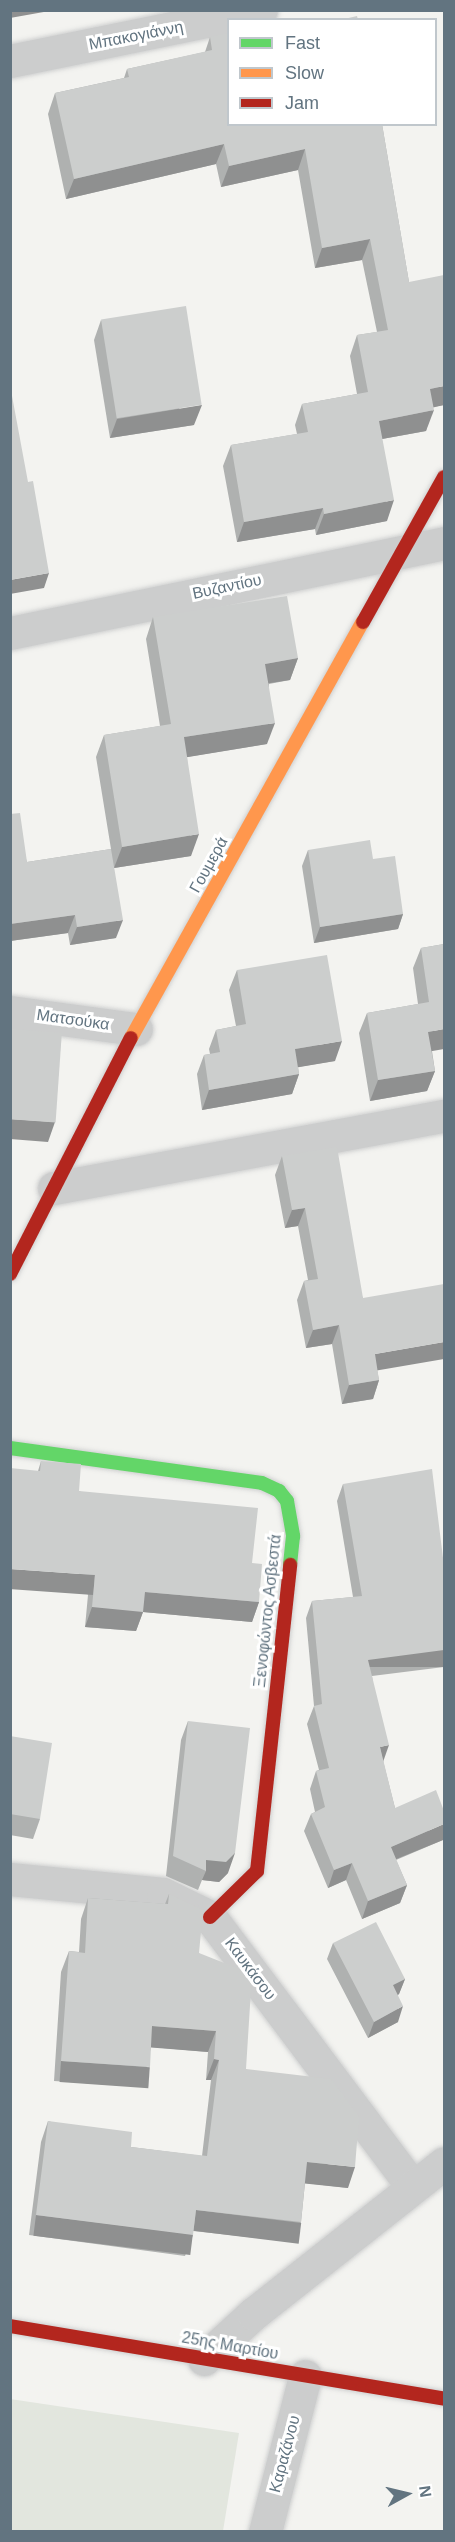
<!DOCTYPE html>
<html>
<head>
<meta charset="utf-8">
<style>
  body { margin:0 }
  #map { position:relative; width:455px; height:2542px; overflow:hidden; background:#f3f3f0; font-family:Arial,sans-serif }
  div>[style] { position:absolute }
  .green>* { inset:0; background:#e2e6de }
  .roads { filter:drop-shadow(0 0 2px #cfd0d0) drop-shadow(0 0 2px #cfd0d0) }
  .street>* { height:33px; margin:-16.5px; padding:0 16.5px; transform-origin:16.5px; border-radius:16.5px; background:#cccdcd }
  .fast>* { height:14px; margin:-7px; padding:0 7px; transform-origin:7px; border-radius:7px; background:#63d668 }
  .slow>* { height:14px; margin:-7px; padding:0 7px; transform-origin:7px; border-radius:7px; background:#ff974d }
  .jam>* { height:14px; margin:-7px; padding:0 7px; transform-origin:7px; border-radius:7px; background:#b3261e }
  .wall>* { inset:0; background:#afb1b0 }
  .shaded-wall>* { inset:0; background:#8f9090; transform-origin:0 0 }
  .building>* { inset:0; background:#cccecd; transform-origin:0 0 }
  span { translate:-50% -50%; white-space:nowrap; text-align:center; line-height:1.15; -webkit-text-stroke:6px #fff; paint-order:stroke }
  .street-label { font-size:16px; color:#627480 }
  .frame { position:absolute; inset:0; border:12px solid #627480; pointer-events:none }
  .legend { position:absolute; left:227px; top:18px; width:210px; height:108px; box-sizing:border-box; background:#fff; border:2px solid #c0c7cc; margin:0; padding:8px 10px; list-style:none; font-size:18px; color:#627480 }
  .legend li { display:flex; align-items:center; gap:12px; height:30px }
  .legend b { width:30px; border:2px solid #c0c7cc }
  .north { position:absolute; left:377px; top:2464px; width:60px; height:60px; -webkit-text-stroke:4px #fff; paint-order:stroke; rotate:82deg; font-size:16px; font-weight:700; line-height:24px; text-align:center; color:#627480 }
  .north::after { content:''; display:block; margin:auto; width:21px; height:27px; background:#627480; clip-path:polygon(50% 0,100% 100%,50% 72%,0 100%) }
</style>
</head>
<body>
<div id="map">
  <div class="green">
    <i style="clip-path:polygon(10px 2399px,239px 2433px,223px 2531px,11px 2531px)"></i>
  </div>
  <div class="roads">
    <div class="street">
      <i style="left:10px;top:61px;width:256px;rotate:-11.5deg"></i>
      <i style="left:10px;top:633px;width:443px;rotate:-11.7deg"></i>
      <i style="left:10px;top:1012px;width:127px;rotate:7.7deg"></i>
      <i style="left:54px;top:1188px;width:397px;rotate:-10.5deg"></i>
      <i style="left:10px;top:1879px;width:154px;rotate:5.6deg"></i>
      <i style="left:163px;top:1894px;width:52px;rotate:26.1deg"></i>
      <i style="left:210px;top:1917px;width:336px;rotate:53.1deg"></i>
      <i style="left:204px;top:2359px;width:67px;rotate:-42.6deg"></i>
      <i style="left:253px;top:2314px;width:243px;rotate:-38.3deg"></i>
      <i style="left:265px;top:2532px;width:161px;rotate:-75.6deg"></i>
    </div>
    <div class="fast">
      <i style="left:10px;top:1448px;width:254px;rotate:7.9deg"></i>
      <i style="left:262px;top:1483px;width:19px;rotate:25deg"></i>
      <i style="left:279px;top:1491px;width:13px;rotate:51deg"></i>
      <i style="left:287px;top:1501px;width:36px;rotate:80deg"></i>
      <i style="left:293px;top:1536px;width:29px;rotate:96deg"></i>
    </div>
    <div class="slow">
      <i style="left:131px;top:1038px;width:476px;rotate:-60.9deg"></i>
    </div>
    <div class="jam">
      <i style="left:363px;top:622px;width:166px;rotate:-60.8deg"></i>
      <i style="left:10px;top:1274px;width:265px;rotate:-62.9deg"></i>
      <i style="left:210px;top:1917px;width:66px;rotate:-44.4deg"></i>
      <i style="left:257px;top:1871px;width:308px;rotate:-83.8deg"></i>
      <i style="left:10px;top:2326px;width:440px;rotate:9.5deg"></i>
    </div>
  </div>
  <div class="wall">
    <i style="clip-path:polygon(210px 37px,382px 124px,409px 282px,444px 405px,433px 407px,426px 431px,382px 439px,387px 521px,316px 535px,315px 529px,237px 542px,223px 466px,231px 445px,297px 434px,295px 425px,302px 404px,357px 394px,350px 356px,357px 335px,377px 332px,362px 260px,315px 268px,298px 170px,221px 187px,216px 164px,66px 199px,48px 114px,55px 93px,124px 78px,127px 69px,205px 52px)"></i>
    <i style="clip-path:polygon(101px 320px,194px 425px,110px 438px,94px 340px)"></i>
    <i style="clip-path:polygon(153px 617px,298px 658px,290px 680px,269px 684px,267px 744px,187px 757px,191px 856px,114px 868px,116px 938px,70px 945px,68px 933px,10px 941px,10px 814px,27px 862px,111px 849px,96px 757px,104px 735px,160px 726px,146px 639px)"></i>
    <i style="clip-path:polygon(308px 850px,373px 859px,403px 914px,398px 929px,314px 943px,302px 866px)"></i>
    <i style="clip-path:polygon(444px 944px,432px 1051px,435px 1071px,427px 1091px,370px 1101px,359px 1033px,367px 1013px,418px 1004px,413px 968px,421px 948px)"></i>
    <i style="clip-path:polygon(237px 970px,335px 1061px,298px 1067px,299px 1074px,292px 1094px,202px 1110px,197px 1074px,204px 1055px,210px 1054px,209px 1049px,216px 1030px,236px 1026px,229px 990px)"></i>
    <i style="clip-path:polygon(282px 1156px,363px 1298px,379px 1380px,373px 1399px,342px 1404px,332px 1344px,306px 1348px,297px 1300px,304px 1281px,308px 1280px,298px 1226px,285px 1228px,275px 1175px)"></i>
    <i style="clip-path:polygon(41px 1461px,79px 1491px,252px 1563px,259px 1602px,252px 1622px,143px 1612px,136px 1631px,85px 1627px,88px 1595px,38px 1471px)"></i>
    <i style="clip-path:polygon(343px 1484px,444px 1566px,444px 1667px,372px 1676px,383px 1761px,395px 1808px,443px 1840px,396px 1860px,407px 1885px,400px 1903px,362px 1919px,346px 1880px,328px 1888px,304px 1831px,311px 1814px,315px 1812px,310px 1789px,316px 1771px,319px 1770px,307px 1724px,314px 1706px,306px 1618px,312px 1601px,353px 1597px,337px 1501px)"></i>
    <i style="clip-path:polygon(188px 1721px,228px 1873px,219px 1882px,202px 1880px,198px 1890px,166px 1876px,181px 1740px)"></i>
    <i style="clip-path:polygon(10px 1736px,40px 1819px,33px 1839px,10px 1835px)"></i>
    <i style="clip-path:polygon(169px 1894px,199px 1953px,246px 2069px,348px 2188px,305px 2183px,301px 2222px,293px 2242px,193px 2231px,193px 2235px,185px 2256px,29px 2235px,41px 2142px,48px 2121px,131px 2147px,202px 2156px,211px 2080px,206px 2080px,208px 2052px,151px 2047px,142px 2087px,54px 2081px,61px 1972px,69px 1951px,79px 1952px,81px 1919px,88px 1898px,165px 1904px)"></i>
    <i style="clip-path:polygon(333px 1943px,405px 1979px,399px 1994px,398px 1995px,398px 2022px,368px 2038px,327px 1959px)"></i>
  </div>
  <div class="shaded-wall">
    <i style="clip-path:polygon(10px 10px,55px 10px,10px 18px)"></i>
    <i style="clip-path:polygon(224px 144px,216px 164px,66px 199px,74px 179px)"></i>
    <i style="clip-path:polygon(305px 149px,298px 170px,221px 187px,229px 166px)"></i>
    <i style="clip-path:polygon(370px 239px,362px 260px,315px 268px,322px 248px)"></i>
    <i style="clip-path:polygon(444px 386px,444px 405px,422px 410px,430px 389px)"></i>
    <i style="clip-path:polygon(202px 405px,194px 425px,110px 438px,117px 419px)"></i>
    <i style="clip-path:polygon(434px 410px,426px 431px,371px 441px,379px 421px)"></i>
    <i style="clip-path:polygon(394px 500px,387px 521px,316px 535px,324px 514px)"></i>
    <i style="clip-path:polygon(323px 508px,315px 529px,237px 542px,244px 522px)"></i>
    <i style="clip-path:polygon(49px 573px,44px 588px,10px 594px,10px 580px)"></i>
    <i style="clip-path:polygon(298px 658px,290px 680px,257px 685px,265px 664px)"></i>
    <i style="clip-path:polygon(275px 723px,267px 744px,176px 759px,184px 737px)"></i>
    <i style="clip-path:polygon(199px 834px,191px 856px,114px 868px,122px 847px)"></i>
    <i style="clip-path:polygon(403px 914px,398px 929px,314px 943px,320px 927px)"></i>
    <i style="clip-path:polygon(75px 915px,68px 933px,10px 941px,10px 924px)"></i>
    <i style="clip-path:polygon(123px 920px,116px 938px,70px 945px,77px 927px)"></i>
    <i style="clip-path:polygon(444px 1029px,444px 1049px,421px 1053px,428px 1032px)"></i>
    <i style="clip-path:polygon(342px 1041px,335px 1061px,288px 1069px,295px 1049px)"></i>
    <i style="clip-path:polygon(435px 1071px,427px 1091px,370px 1101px,378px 1080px)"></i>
    <i style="clip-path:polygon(299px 1074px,292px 1094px,202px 1110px,209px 1090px)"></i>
    <i style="clip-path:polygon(10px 1119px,55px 1122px,48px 1142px,10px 1139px)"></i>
    <i style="clip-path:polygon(305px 1208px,298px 1226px,285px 1228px,292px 1210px)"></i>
    <i style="clip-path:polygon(339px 1325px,332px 1344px,306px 1348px,313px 1330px)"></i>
    <i style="clip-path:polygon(444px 1342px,444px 1359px,368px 1372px,375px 1354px)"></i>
    <i style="clip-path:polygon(379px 1380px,373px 1399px,342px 1404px,349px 1385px)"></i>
    <i style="left:10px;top:1569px;width:85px;height:20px;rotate:4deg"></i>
    <i style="clip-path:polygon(145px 1592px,259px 1602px,252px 1622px,143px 1612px,136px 1631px,85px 1627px,92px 1607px)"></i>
    <i style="left:444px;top:1650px;width:17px;height:77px;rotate:90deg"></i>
    <i style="clip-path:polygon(389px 1745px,383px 1762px,380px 1747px)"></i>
    <i style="clip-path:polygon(444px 1824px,444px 1835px,443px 1840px,384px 1864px,391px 1847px)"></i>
    <i style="clip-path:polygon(235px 1853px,228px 1873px,219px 1882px,202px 1880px,206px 1871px,206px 1860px)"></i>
    <i style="clip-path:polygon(352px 1863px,346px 1880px,328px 1888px,334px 1870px)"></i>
    <i style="clip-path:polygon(407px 1885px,400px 1903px,362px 1919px,368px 1901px)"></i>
    <i style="clip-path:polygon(405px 1979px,399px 1994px,387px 2001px,393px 1985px)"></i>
    <i style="clip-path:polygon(403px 2006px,398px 2022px,368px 2038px,374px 2022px)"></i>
    <i style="clip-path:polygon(152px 2026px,216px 2031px,208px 2052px,145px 2047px)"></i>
    <i style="clip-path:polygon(214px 2059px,219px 2060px,211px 2080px,206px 2080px)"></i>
    <i style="left:61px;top:2061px;width:89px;height:21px;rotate:4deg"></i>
    <i style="clip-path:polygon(307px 2162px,355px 2167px,348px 2188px,300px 2183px)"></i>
    <i style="left:196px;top:2210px;width:106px;height:21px;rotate:7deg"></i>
    <i style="left:36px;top:2215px;width:158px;height:21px;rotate:7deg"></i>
  </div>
  <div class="building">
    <i style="clip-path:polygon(357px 16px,358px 20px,340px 20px)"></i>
    <i style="clip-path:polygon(228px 33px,228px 124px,382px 124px,409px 282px,444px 275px,444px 333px,443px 333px,444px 338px,444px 386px,430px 389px,434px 410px,379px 421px,394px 500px,324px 514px,323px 508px,244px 522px,231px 445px,308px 432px,302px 404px,368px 392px,357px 335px,388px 330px,370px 239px,322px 248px,305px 149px,229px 166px,224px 144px,74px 179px,55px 93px,129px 77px,127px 69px,212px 50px,210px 37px)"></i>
    <i style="left:186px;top:306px;width:100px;height:86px;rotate:81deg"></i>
    <i style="clip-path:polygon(10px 385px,28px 482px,33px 481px,49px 573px,10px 580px)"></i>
    <i style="clip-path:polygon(287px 596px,298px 658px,265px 664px,275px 723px,184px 737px,199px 834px,122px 847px,104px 735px,171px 724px,153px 617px)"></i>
    <i style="clip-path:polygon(20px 813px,27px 862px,111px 849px,123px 920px,77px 927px,75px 915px,10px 924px,10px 814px)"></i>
    <i style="clip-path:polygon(370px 840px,373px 859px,395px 856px,403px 914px,320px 927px,308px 850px)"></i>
    <i style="clip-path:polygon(444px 944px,444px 1029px,428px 1032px,435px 1071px,378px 1080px,367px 1013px,429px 1002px,421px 948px)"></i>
    <i style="clip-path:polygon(327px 955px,342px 1041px,295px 1049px,299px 1074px,209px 1090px,204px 1055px,220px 1052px,216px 1030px,246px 1024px,237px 970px)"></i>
    <i style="left:10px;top:1029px;width:52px;height:90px;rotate:4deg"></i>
    <i style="clip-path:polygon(337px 1147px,363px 1298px,444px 1284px,444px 1342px,375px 1354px,379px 1380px,349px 1385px,339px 1325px,313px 1330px,304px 1281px,318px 1279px,305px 1208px,292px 1210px,282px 1156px)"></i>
    <i style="clip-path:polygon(41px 1461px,81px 1464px,79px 1491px,258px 1508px,252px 1563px,262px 1564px,259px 1602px,145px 1592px,143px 1612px,92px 1607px,95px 1575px,10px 1569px,10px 1468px,40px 1471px)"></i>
    <i style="clip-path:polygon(432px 1469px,444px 1566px,444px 1650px,368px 1660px,389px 1745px,380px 1747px,395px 1808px,436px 1790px,444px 1811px,444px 1824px,391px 1847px,407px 1885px,368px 1901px,352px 1863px,334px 1870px,311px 1814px,325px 1807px,316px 1771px,329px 1768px,314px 1706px,322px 1704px,312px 1601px,362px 1596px,343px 1484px)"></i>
    <i style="clip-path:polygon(188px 1721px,250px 1728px,235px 1853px,226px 1862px,206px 1860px,206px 1871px,173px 1856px)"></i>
    <i style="clip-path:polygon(10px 1736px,52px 1743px,40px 1819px,10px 1814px)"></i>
    <i style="clip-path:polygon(169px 1894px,203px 1910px,199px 1953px,252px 1974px,246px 2069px,331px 2079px,359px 2117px,355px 2167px,307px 2162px,301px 2222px,196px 2210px,193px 2235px,36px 2215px,48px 2121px,132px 2132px,131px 2147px,207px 2156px,219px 2060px,214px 2059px,216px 2031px,152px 2026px,150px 2067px,61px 2061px,69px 1951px,85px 1953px,88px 1898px,168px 1904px)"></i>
    <i style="clip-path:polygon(376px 1922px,405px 1979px,393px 1985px,403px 2006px,374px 2022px,333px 1943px)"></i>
  </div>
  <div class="street-label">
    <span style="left:136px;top:36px;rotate:-11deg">Μπακογιάννη</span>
    <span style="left:227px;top:587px;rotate:-12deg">Βυζαντίου</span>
    <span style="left:209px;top:865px;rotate:-61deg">Γουμερά</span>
    <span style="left:73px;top:1020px;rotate:8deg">Ματσούκα</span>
    <span style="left:268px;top:1611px;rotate:-84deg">Ξενοφώντος Ασβεστά</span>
    <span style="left:250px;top:1969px;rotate:53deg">Καυκάσου</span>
    <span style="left:230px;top:2346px;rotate:10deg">25ης Μαρτίου</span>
    <span style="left:285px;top:2454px;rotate:-75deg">Καραζάνου</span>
  </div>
  <div class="frame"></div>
  <ul class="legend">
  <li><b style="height:8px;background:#63d668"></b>Fast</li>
  <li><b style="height:8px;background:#ff974d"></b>Slow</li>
  <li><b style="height:8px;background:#b3261e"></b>Jam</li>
  </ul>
  <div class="north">N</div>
</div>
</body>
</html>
